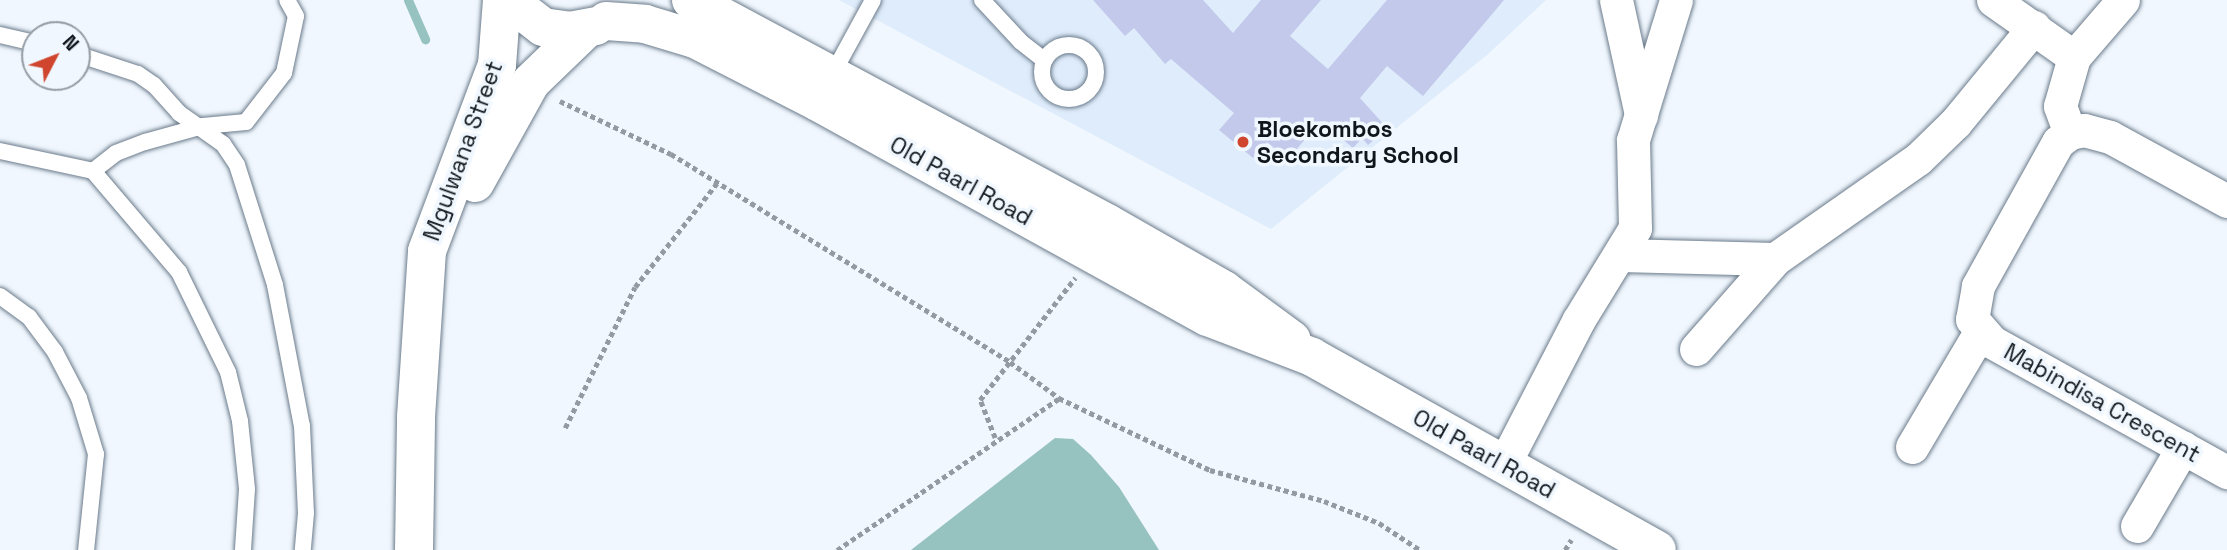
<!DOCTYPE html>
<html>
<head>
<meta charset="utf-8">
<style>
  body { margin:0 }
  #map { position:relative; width:2227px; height:550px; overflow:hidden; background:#f0f7fe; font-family:"Space Grotesk",sans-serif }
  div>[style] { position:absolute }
  .built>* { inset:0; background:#deecfb }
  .water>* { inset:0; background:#96c2bf }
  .stream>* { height:9px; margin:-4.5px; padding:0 4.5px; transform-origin:4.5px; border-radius:4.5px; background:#96c2bf }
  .building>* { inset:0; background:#c2c9ea }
  .path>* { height:4.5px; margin-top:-2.25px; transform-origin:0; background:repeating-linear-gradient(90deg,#939aa1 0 5px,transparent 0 8.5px) }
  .roads { filter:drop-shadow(0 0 2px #6b7b8b) drop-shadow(0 0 2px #6b7b8b) }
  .lane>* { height:16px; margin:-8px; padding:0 8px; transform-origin:8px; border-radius:8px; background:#fff }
  .lane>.ring { margin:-8px; padding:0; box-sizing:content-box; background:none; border:16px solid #fff; border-radius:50% }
  .street>* { height:33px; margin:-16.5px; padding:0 16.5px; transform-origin:16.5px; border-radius:16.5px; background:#fff }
  .secondary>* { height:38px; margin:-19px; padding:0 19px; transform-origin:19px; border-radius:19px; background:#fff }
  .dots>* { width:19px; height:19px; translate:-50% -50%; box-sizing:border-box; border:4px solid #f0f7fe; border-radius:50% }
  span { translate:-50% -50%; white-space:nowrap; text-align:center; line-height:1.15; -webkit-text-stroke:7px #f0f7fe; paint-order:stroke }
  .poi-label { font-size:23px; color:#10161c; font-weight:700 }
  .left { translate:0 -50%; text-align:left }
  .street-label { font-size:23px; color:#10161c }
  .north { position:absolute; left:21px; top:21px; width:70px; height:70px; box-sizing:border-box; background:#f0f7fe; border:2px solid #969da4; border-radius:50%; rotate:48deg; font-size:19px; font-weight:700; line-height:28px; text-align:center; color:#10161c }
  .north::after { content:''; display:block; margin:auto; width:24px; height:32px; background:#d0452e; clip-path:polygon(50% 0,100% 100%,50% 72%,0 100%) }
</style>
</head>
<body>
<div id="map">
  <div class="built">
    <i style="clip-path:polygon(839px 0,1546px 0,1487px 55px,1271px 229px)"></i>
  </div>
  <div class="water">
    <i style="clip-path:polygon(1055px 438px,1073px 439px,1091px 455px,1119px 487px,1159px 550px,911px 550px)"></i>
  </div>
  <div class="stream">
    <i style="left:408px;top:0;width:43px;rotate:66.4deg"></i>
  </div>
  <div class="building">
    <i style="clip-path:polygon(1093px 0,1203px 0,1233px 33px,1261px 0,1321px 0,1290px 36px,1328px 69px,1387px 0,1504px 0,1423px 96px,1387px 66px,1360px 98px,1387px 128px,1368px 145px,1362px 138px,1353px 148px,1321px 121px,1288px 159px,1267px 142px,1253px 158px,1219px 130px,1234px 113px,1171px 59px,1165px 64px,1134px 28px,1125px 36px)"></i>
  </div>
  <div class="path">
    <i style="left:560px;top:101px;width:123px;rotate:25.5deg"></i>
    <i style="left:671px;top:154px;width:398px;rotate:31.5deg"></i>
    <i style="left:1010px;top:362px;width:61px;rotate:36.3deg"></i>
    <i style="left:1059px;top:398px;width:167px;rotate:25.5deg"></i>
    <i style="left:1210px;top:470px;width:118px;rotate:15.2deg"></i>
    <i style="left:1324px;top:501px;width:59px;rotate:21.8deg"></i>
    <i style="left:1379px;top:523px;width:49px;rotate:33.4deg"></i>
    <i style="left:565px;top:428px;width:157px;rotate:-63.6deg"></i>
    <i style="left:635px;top:287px;width:132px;rotate:-51.7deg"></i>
    <i style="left:995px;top:438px;width:41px;rotate:-111.5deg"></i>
    <i style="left:980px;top:400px;width:155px;rotate:-52.1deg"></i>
    <i style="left:837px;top:550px;width:268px;rotate:-34.3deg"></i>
    <i style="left:1565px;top:550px;width:12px;rotate:-59deg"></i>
  </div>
  <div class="roads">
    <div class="lane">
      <i style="left:982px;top:0;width:57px;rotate:47.1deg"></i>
      <i style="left:1021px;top:42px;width:29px;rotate:38deg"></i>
      <i style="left:0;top:35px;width:36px;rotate:13deg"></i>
      <i class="ring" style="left:1042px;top:45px;width:38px;height:38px"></i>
      <i style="left:77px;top:54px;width:64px;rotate:18.2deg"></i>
      <i style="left:138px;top:74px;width:19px;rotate:35deg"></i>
      <i style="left:154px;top:85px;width:38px;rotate:48deg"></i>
      <i style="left:179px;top:113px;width:54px;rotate:35.2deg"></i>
      <i style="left:223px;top:144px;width:25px;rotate:56deg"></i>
      <i style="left:237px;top:165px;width:126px;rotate:72.4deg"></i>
      <i style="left:275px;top:285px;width:144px;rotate:79.2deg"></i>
      <i style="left:302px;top:426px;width:87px;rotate:87.4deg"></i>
      <i style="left:306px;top:513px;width:37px;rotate:95deg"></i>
      <i style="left:832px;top:75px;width:85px;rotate:-61.3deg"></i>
      <i style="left:0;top:151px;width:95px;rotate:12.1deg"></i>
      <i style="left:93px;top:171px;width:133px;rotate:49.6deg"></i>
      <i style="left:179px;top:272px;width:111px;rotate:63.9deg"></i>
      <i style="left:228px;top:372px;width:50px;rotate:76.2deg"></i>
      <i style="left:240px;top:421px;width:68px;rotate:84.1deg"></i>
      <i style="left:247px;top:489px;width:61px;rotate:93.8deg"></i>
      <i style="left:93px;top:171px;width:29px;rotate:-38deg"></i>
      <i style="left:116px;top:153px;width:31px;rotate:-21deg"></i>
      <i style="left:145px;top:142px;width:60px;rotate:-15.4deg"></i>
      <i style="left:203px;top:126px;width:43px;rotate:-5.3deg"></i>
      <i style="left:246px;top:122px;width:62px;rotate:-52.2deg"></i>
      <i style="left:284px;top:73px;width:58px;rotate:-78.1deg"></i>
      <i style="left:296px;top:16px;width:18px;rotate:-119deg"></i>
      <i style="left:0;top:296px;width:36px;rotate:36deg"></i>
      <i style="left:29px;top:317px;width:44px;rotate:53.4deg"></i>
      <i style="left:55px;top:352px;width:52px;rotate:62.4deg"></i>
      <i style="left:79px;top:398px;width:59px;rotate:73.1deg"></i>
      <i style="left:96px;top:454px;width:97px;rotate:95.9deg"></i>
    </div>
    <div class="street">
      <i style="left:1616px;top:0;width:118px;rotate:77.7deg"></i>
      <i style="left:1993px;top:0;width:99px;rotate:35.1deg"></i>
      <i style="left:2074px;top:57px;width:51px;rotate:105.9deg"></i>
      <i style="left:2060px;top:106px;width:29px;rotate:70deg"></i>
      <i style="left:2074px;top:57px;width:75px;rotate:-49.3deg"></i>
      <i style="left:2227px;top:201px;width:133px;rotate:-151.3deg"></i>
      <i style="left:2110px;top:137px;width:27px;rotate:-165deg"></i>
      <i style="left:2084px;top:130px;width:14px;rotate:168deg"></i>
      <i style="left:2070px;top:133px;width:15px;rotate:143deg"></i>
      <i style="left:2058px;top:142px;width:165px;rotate:119.1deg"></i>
      <i style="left:1978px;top:286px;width:34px;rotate:100deg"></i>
      <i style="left:1972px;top:319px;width:30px;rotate:49deg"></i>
      <i style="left:1992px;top:342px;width:269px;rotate:29deg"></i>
      <i style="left:1620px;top:255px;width:155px;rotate:1.5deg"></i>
      <i style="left:1696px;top:349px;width:120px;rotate:-48.7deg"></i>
      <i style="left:1775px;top:259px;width:174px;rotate:-35deg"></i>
      <i style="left:1918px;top:159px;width:53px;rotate:-44.2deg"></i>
      <i style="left:1956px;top:122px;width:123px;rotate:-50.6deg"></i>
      <i style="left:1912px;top:447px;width:134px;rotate:-59.4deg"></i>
      <i style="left:1504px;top:464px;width:161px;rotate:-62.6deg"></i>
      <i style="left:1578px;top:321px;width:109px;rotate:-58.5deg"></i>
      <i style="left:1635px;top:228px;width:88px;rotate:-91.3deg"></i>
      <i style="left:1633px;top:140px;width:146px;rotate:-72.9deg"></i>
      <i style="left:2137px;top:526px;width:91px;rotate:-59.8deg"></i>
    </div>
    <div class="secondary">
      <i style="left:508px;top:0;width:44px;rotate:37.6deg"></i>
      <i style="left:543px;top:27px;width:27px;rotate:8deg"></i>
      <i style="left:570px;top:31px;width:26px;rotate:-11deg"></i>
      <i style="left:691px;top:0;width:472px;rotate:28.2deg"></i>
      <i style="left:1107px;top:223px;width:135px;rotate:29.8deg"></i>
      <i style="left:1224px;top:290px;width:84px;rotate:36.3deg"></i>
      <i style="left:606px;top:21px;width:39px;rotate:4deg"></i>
      <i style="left:645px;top:24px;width:52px;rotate:16.7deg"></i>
      <i style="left:695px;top:39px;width:138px;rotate:27.1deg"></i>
      <i style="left:818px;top:102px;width:445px;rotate:28.9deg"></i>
      <i style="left:1208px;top:317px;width:111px;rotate:21deg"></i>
      <i style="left:1312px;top:357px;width:395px;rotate:29.2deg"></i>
      <i style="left:475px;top:183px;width:115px;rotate:-61deg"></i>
      <i style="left:531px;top:82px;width:75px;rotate:-43.9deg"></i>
      <i style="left:414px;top:550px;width:133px;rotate:-89.1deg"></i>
      <i style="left:416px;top:417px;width:166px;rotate:-86.2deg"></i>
      <i style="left:427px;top:251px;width:199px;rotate:-69.4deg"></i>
      <i style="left:497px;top:65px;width:65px;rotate:-85.6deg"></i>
    </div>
  </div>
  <div class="dots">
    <i style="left:1243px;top:142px;background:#d0452e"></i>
  </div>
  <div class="poi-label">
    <span class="left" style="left:1257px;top:142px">Bloekombos<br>Secondary School</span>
  </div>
  <div class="street-label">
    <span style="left:463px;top:151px;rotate:-70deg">Mgulwana Street</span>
    <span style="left:961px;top:181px;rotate:29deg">Old Paarl Road</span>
    <span style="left:2102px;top:403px;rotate:29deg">Mabindisa Crescent</span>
    <span style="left:1484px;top:454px;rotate:29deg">Old Paarl Road</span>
  </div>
  <div class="north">N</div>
</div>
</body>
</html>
